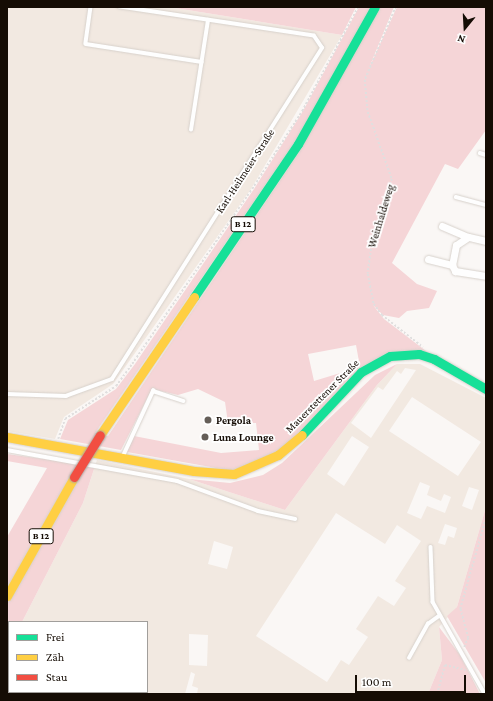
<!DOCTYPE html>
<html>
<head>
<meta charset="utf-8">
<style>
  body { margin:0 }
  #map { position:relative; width:493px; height:701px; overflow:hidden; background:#faf7f5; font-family:"Crimson Pro",serif }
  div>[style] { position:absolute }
  .built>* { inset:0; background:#f2e9e1 }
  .green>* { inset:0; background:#f5d5d7 }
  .path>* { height:1.5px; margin-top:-0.75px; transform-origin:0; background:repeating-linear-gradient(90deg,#e0dfdf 0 2px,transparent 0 4px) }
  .roads { filter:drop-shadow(0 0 1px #d7d1cb) drop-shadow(0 0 1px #d7d1cb) }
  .lane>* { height:3.5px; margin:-1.75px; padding:0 1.75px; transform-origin:1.75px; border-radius:1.75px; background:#fefefe }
  .street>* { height:7px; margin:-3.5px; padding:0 3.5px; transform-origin:3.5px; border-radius:3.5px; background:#fefefe }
  .fast>* { height:9px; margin:-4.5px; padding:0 4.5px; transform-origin:4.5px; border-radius:4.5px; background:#16e098 }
  .slow>* { height:9px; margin:-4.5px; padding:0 4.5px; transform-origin:4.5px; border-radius:4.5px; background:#ffcf43 }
  .bridges { filter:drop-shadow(0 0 1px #ada09b) drop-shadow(0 0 1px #ada09b) }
  .jam-bridge>* { height:9px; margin:-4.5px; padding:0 4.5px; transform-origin:4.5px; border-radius:4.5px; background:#f24e42 }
  .dots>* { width:11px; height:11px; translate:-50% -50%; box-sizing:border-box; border:2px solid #fff; border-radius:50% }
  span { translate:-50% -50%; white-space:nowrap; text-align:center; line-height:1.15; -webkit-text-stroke:3.5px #fff; paint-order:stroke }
  .shield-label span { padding:1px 3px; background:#fff; border:1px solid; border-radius:3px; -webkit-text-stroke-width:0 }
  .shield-label { font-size:10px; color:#150c04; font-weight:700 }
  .street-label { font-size:11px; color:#150c04 }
  .poi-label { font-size:11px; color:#150c04; font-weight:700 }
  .left { translate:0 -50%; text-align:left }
  .frame { position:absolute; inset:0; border:8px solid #150c04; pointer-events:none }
  .legend { position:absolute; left:8px; top:621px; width:140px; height:72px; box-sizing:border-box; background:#fff; border:1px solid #a19e9b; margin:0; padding:5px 7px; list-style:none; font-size:12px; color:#150c04 }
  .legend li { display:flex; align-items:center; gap:8px; height:20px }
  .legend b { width:20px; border:1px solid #a19e9b }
  .north { position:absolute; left:445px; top:8px; width:40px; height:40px; -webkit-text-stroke:3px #fff; paint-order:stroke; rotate:198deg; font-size:11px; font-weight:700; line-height:16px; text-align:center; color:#150c04 }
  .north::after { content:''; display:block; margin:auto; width:14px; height:18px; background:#150c04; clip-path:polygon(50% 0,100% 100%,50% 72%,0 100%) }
  .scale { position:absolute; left:355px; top:675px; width:111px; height:18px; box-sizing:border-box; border:2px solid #150c04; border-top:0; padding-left:5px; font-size:12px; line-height:14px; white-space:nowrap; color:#150c04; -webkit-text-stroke:3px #fff; paint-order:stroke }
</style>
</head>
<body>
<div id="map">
  <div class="built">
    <i style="clip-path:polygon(7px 7px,169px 7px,342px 35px,251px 189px,128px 363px,113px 384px,64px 417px,55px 439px,7px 431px)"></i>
    <i style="clip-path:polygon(evenodd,397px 364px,420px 364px,486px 398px,486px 507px,457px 607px,439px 627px,442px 660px,428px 694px,197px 694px,198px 688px,192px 686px,195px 674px,191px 672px,185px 694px,7px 694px,9px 649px,9px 692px,147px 692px,147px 622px,22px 622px,83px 503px,97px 460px,189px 479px,285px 510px,377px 385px,397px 364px,405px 368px,416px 370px,371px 438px,351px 423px,378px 387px,383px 390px,397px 371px,401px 374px,405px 368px,397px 364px,412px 397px,481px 442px,458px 476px,389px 431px,412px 397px,397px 364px,352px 436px,369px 447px,344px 486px,327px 474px,352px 436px,397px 364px,420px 482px,430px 486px,427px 495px,441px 501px,444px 494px,451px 497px,445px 513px,427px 506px,421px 519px,407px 513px,420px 482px,397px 364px,469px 487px,479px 490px,472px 510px,462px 506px,469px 487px,397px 364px,336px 513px,385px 544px,397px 525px,421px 541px,395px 581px,406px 588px,394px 606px,378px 596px,356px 629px,368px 637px,349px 665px,341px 660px,327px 682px,256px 636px,336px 513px,397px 364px,445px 524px,457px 528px,454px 538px,448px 536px,445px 545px,438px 543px,445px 524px,397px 364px,214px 541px,233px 547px,227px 569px,208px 564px,214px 541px,397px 364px,189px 634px,208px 635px,207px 666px,189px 665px,189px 634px)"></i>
  </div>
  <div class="green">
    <i style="clip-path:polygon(169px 7px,356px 7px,342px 35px)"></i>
    <i style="clip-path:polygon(evenodd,359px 7px,372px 7px,296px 140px,95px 433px,108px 436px,298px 154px,379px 7px,394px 7px,369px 68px,397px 7px,486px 7px,486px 130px,458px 169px,445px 164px,392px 263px,417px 284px,437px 291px,429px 308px,407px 311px,399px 318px,383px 315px,373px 305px,384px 319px,430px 354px,389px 352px,278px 452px,233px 471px,127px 452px,134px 436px,221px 453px,259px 450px,256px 423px,228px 423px,225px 402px,198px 389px,178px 395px,152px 389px,121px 450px,60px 439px,68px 420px,116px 389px,135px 364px,254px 189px,303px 111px,359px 7px,356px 345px,360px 367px,314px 381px,308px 354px,356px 345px)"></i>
    <i style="clip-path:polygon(397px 364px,377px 385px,285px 510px,189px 479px,230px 483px,263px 475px,282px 463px,375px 375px)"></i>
    <i style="clip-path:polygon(7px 454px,95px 466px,83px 503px,22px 622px,9px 622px,7px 654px,7px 604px,78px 479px,7px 587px,7px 537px,47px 468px,7px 461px)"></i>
    <i style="clip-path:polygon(486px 507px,486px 683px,447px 616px,457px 607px)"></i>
    <i style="clip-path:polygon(439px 627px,460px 655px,480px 694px,428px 694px,442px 660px)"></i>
  </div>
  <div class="path">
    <i style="left:396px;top:7px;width:79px;rotate:113deg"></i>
    <i style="left:365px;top:80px;width:32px;rotate:85deg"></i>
    <i style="left:368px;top:112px;width:71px;rotate:70.3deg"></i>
    <i style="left:392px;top:179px;width:61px;rotate:108.1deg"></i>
    <i style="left:373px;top:237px;width:37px;rotate:98deg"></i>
    <i style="left:368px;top:274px;width:31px;rotate:79deg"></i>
    <i style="left:374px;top:304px;width:14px;rotate:54deg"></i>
    <i style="left:382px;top:315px;width:52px;rotate:38deg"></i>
    <i style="left:58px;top:439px;width:21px;rotate:-71deg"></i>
    <i style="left:65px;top:419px;width:61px;rotate:-32.9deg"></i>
    <i style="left:116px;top:386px;width:27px;rotate:-54deg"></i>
    <i style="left:132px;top:364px;width:212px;rotate:-55.6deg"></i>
    <i style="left:252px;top:189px;width:93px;rotate:-57.3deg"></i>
    <i style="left:302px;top:111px;width:118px;rotate:-61.7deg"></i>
    <i style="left:464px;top:647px;width:10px;rotate:-66deg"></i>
    <i style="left:468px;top:638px;width:30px;rotate:-105deg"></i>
    <i style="left:460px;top:609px;width:96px;rotate:-74.2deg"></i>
    <i style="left:437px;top:694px;width:30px;rotate:-75deg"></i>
    <i style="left:445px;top:665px;width:21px;rotate:14deg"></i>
  </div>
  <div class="roads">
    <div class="lane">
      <i style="left:91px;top:7px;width:37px;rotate:98deg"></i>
      <i style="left:86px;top:44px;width:117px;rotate:8.8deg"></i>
      <i style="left:191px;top:130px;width:111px;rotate:-81.2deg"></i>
      <i style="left:480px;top:153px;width:6px;rotate:18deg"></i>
      <i style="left:456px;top:197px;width:31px;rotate:15deg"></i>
      <i style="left:7px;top:394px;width:59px;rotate:1.9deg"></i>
      <i style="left:66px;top:396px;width:49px;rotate:-20.3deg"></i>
      <i style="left:112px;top:379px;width:392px;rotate:-57.6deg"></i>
      <i style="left:322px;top:48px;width:14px;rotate:-124deg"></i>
      <i style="left:314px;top:36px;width:197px;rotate:-171.5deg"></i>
      <i style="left:7px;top:450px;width:173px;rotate:10.3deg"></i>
      <i style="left:177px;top:481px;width:86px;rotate:20.3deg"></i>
      <i style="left:258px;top:511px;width:38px;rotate:12deg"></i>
      <i style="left:123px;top:456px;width:72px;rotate:-65.2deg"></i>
      <i style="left:153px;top:391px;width:32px;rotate:18deg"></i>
      <i style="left:431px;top:547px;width:55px;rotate:87.9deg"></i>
      <i style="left:433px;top:602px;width:106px;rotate:60.5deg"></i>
      <i style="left:409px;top:658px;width:39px;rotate:-61deg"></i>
      <i style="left:428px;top:624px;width:14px;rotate:-36deg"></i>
    </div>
    <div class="street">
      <i style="left:442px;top:226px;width:28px;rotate:23deg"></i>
      <i style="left:486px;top:241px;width:18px;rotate:-167deg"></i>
      <i style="left:468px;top:237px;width:14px;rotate:146deg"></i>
      <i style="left:456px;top:245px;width:20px;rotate:101deg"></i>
      <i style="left:452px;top:265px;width:7px;rotate:63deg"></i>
      <i style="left:455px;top:271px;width:31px;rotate:9deg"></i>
      <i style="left:428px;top:259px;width:25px;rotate:14deg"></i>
    </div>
    <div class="fast">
      <i style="left:194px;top:297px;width:185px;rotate:-55.8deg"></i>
      <i style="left:298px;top:144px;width:157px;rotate:-60.7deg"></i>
      <i style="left:302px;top:435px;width:86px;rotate:-46.9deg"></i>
      <i style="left:361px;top:372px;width:33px;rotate:-29deg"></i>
      <i style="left:390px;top:356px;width:29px;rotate:-4deg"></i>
      <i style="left:419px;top:354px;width:16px;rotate:18deg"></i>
      <i style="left:434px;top:359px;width:60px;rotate:30deg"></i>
    </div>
    <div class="slow">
      <i style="left:100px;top:435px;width:167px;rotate:-55.7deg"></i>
      <i style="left:7px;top:437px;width:190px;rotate:10.3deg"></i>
      <i style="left:194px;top:471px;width:40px;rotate:4.3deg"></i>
      <i style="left:234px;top:474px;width:48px;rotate:-23.4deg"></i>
      <i style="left:278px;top:455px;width:31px;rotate:-40deg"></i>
      <i style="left:7px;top:596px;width:137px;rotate:-60.6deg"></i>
    </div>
  </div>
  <div class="bridges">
    <div class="jam-bridge">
      <i style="left:74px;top:477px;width:49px;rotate:-58.2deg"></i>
    </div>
  </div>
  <div class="dots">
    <i style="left:208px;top:420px;background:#655e58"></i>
    <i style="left:205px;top:437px;background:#655e58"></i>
  </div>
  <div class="shield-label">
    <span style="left:243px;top:224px">B 12</span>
    <span style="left:41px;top:536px">B 12</span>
  </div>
  <div class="street-label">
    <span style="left:245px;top:171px;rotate:-57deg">Karl-Heilmeier-Straße</span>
    <span style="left:381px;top:216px;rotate:-73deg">Weinhaldeweg</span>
    <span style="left:322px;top:396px;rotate:-45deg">Mauerstettener Straße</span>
  </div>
  <div class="poi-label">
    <span class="left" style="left:216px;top:420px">Pergola</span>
    <span class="left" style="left:213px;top:437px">Luna Lounge</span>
  </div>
  <div class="frame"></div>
  <ul class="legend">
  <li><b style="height:5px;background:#16e098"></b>Frei</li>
  <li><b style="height:5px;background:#ffcf43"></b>Zäh</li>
  <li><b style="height:5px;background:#f24e42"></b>Stau</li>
  </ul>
  <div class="north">N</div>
  <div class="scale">100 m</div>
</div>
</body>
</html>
